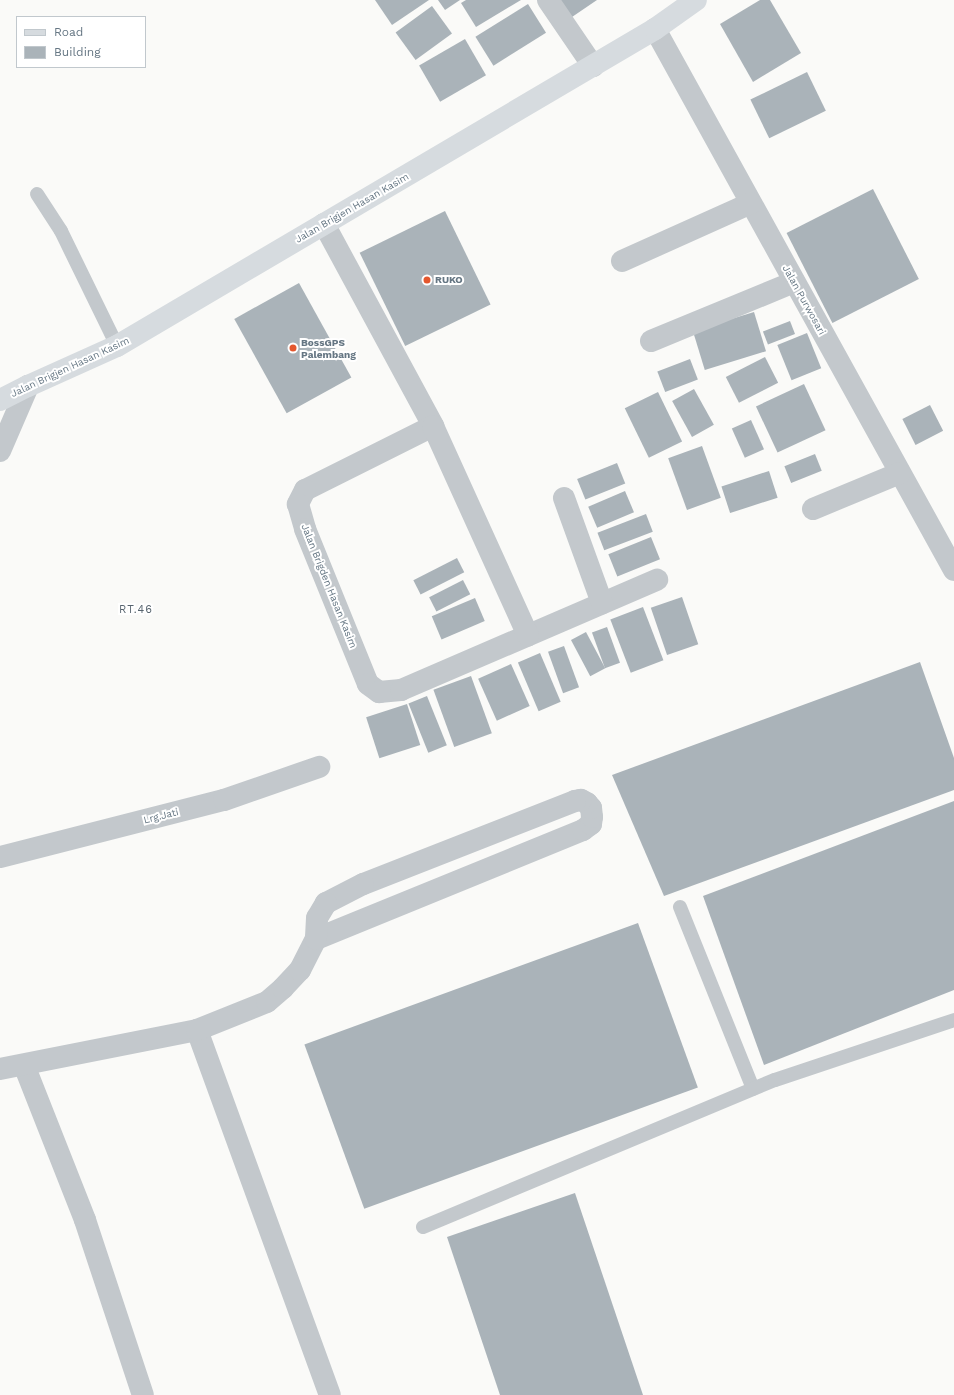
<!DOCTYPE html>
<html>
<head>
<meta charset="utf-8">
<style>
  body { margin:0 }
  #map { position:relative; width:954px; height:1395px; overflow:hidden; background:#fafaf8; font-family:"Work Sans",sans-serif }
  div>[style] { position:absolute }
  .building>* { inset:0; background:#aab3b9; transform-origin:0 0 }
  .lane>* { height:14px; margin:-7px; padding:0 7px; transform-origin:7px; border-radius:7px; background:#c3c8cc }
  .street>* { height:22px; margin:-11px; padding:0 11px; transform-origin:11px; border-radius:11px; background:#c3c8cc }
  .secondary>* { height:22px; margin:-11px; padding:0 11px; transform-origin:11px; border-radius:11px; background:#d6dbdf }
  .dots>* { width:11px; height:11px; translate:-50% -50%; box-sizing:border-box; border:2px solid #fff; border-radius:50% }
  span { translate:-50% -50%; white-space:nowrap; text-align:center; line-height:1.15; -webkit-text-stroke:4px #fff; paint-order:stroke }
  .street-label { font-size:10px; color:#657683 }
  .poi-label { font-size:10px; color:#657683; font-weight:700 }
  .left { translate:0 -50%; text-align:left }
  .neighbourhood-label { font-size:11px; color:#57646e; letter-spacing:1px }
  .legend { position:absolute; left:16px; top:16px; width:130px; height:52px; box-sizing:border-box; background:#fff; border:1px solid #c1c8cd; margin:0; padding:5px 7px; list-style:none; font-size:12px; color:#657683 }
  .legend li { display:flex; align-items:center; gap:8px; height:20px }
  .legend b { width:20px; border:1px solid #c1c8cd }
</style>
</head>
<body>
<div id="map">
  <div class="building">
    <i style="clip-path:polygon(375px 0,429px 0,392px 25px)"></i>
    <i style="clip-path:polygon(438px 0,460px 0,445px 10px)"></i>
    <i style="clip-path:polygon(466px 0,521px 0,476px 27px,461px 3px)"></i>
    <i style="clip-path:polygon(560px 0,597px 0,572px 17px)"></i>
    <i style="clip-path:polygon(760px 0,770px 0,801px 53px,753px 82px,720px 24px)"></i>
    <i style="left:528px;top:4px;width:34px;height:62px;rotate:58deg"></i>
    <i style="left:432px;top:6px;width:34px;height:45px;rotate:54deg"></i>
    <i style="left:465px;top:39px;width:42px;height:53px;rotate:60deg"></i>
    <i style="left:807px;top:72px;width:43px;height:63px;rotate:64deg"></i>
    <i style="left:873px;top:189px;width:101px;height:97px;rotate:63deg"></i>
    <i style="left:445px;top:211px;width:104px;height:95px;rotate:64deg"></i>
    <i style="left:299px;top:283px;width:108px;height:74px;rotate:61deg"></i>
    <i style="left:754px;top:312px;width:41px;height:64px;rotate:73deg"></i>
    <i style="left:790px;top:321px;width:14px;height:29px;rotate:69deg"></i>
    <i style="left:807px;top:333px;width:38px;height:32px;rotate:68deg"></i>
    <i style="left:765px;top:357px;width:29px;height:44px;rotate:63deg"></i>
    <i style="left:690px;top:359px;width:22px;height:35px;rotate:69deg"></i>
    <i style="left:804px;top:384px;width:51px;height:53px;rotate:65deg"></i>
    <i style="left:694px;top:389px;width:41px;height:25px;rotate:61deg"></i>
    <i style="left:658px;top:392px;width:55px;height:37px;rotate:64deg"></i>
    <i style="left:930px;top:405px;width:29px;height:31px;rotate:63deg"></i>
    <i style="left:751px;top:420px;width:32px;height:21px;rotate:66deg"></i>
    <i style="left:702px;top:446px;width:55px;height:36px;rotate:70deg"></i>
    <i style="left:815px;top:454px;width:18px;height:33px;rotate:68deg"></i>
    <i style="left:617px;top:463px;width:22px;height:43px;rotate:68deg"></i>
    <i style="left:769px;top:471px;width:28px;height:50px;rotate:72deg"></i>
    <i style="left:625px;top:491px;width:23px;height:40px;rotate:67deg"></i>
    <i style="left:646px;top:514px;width:19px;height:52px;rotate:69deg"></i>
    <i style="left:651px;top:537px;width:24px;height:46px;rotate:68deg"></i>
    <i style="left:457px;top:558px;width:16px;height:49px;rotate:63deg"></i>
    <i style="left:463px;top:580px;width:16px;height:38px;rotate:63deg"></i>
    <i style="left:682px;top:597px;width:50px;height:33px;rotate:71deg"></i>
    <i style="left:475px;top:598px;width:25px;height:47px;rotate:67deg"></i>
    <i style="left:643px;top:607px;width:57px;height:35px;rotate:69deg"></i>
    <i style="left:607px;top:627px;width:38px;height:16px;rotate:70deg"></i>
    <i style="left:586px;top:632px;width:41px;height:17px;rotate:62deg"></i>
    <i style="left:564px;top:646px;width:44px;height:17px;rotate:70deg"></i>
    <i style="left:540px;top:653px;width:53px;height:24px;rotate:67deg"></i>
    <i style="clip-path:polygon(920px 662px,954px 758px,954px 790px,664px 896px,612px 775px)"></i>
    <i style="left:511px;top:664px;width:46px;height:36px;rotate:66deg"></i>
    <i style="left:471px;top:676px;width:61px;height:40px;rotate:70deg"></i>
    <i style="left:427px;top:696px;width:53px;height:20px;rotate:68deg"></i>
    <i style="left:407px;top:704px;width:43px;height:43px;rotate:72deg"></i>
    <i style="clip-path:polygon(954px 801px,954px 990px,764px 1065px,703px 896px)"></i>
    <i style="left:638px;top:923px;width:175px;height:355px;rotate:70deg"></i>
    <i style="clip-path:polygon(575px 1193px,643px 1395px,500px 1395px,447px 1237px)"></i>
  </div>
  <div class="lane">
    <i style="left:37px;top:194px;width:44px;rotate:57deg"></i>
    <i style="left:61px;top:231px;width:128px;rotate:64deg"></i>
    <i style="left:680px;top:907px;width:196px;rotate:68.1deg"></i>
    <i style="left:423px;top:1227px;width:381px;rotate:-22.7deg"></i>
    <i style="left:775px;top:1080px;width:189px;rotate:-18.5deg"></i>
  </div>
  <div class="street">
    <i style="left:548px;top:0;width:80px;rotate:55.7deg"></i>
    <i style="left:655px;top:29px;width:618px;rotate:61.07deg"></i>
    <i style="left:324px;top:224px;width:230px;rotate:61.6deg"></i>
    <i style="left:433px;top:426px;width:143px;rotate:153.4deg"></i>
    <i style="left:305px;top:490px;width:16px;rotate:117deg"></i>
    <i style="left:298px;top:504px;width:26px;rotate:74deg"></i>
    <i style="left:305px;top:529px;width:167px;rotate:67.9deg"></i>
    <i style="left:368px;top:684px;width:14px;rotate:36deg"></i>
    <i style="left:379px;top:692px;width:22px;rotate:-5deg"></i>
    <i style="left:401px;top:690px;width:279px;rotate:-23.3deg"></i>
    <i style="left:622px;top:261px;width:141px;rotate:-24.2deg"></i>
    <i style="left:651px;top:341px;width:155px;rotate:-22.4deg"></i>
    <i style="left:433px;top:426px;width:230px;rotate:65.6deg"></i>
    <i style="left:0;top:451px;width:71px;rotate:-66.7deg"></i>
    <i style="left:564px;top:498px;width:112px;rotate:70.1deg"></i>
    <i style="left:813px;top:509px;width:94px;rotate:-22.5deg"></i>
    <i style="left:0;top:857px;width:231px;rotate:-14.3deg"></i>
    <i style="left:224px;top:800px;width:101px;rotate:-19.2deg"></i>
    <i style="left:197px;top:1030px;width:388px;rotate:70deg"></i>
    <i style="left:24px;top:1065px;width:167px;rotate:68.5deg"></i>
    <i style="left:85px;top:1220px;width:184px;rotate:71.7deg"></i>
    <i style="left:0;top:1069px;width:201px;rotate:-11.2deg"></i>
    <i style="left:197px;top:1030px;width:75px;rotate:-21.8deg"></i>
    <i style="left:267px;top:1002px;width:21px;rotate:-41deg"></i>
    <i style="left:283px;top:988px;width:25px;rotate:-47deg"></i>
    <i style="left:300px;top:970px;width:35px;rotate:-63deg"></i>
    <i style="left:316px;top:939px;width:288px;rotate:-22.2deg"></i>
    <i style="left:583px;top:830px;width:10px;rotate:-37deg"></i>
    <i style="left:591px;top:824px;width:7px;rotate:-82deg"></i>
    <i style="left:592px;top:817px;width:9px;rotate:-96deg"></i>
    <i style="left:591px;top:808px;width:6px;rotate:-129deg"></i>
    <i style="left:587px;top:803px;width:7px;rotate:-153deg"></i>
    <i style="left:581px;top:800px;width:6px;rotate:171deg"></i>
    <i style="left:575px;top:801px;width:228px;rotate:158.6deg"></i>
    <i style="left:363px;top:884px;width:42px;rotate:152.8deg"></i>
    <i style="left:326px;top:903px;width:17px;rotate:121deg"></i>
    <i style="left:317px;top:918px;width:21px;rotate:93deg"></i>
  </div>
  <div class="secondary">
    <i style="left:0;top:400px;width:31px;rotate:-27deg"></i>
    <i style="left:28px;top:386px;width:98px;rotate:-24.2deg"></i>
    <i style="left:117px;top:346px;width:624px;rotate:-30.51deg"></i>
    <i style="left:655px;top:29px;width:50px;rotate:-35.3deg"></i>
  </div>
  <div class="dots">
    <i style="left:427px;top:280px;background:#e4572e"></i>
    <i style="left:293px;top:348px;background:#e4572e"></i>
  </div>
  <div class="street-label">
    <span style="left:352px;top:208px;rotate:-30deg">Jalan Brigjen Hasan Kasim</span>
    <span style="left:804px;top:300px;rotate:61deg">Jalan Purwosari</span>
    <span style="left:70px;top:367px;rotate:-25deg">Jalan Brigjen Hasan Kasim</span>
    <span style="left:329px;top:586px;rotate:68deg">Jalan Brigden Hasan Kasim</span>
    <span style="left:161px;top:816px;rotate:-14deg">Lrg.Jati</span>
  </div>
  <div class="poi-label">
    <span class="left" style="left:435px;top:280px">RUKO</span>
    <span class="left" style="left:301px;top:348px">BossGPS<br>Palembang</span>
  </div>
  <div class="neighbourhood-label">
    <span style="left:136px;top:610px">RT.46</span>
  </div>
  <ul class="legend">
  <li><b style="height:5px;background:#d6dbdf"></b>Road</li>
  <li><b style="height:11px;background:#aab3b9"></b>Building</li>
  </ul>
</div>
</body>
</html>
